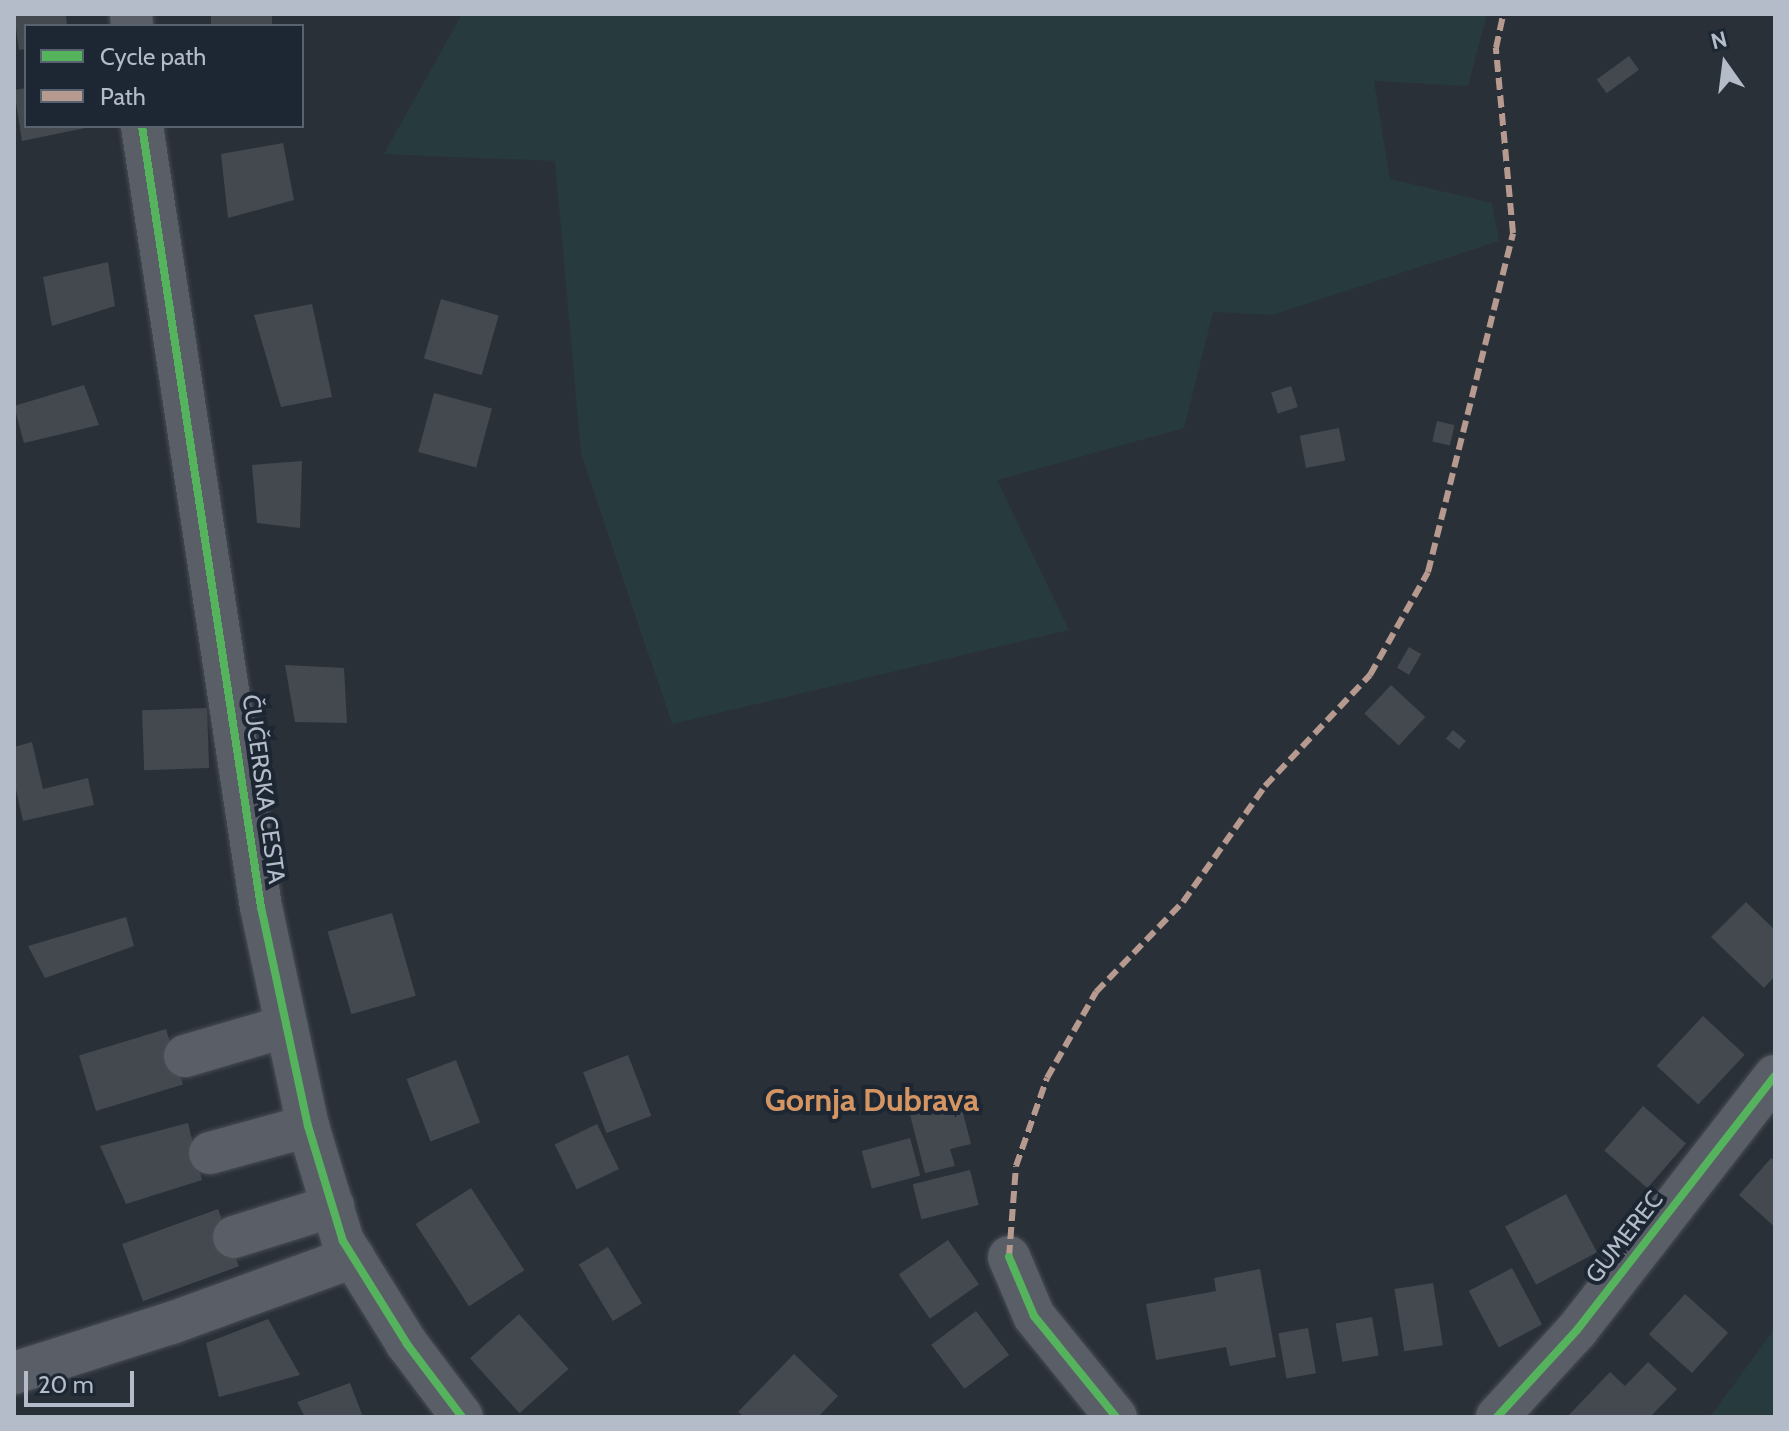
<!DOCTYPE html>
<html>
<head>
<meta charset="utf-8">
<style>
  body { margin:0 }
  #map { position:relative; width:1789px; height:1431px; overflow:hidden; background:#2a3038; font-family:Cabin,sans-serif }
  div>[style] { position:absolute }
  .green>* { inset:0; background:#273a3e }
  .building>* { inset:0; background:#444950; transform-origin:0 0 }
  .roads { filter:drop-shadow(0 0 2px #484c53) drop-shadow(0 0 2px #484c53) }
  .minor>* { height:42px; margin:-21px; padding:0 21px; transform-origin:21px; border-radius:21px; background:#5a5e66 }
  .quiet>* { height:6px; margin-top:-3px; transform-origin:0; background:repeating-linear-gradient(90deg,#b69a8f 0 12px,transparent 0 18px) }
  .cycleway>* { height:8px; margin:-4px; padding:0 4px; transform-origin:4px; border-radius:4px; background:#56b35d }
  span { translate:-50% -50%; white-space:nowrap; text-align:center; line-height:1.15; -webkit-text-stroke:8px #1d2633; paint-order:stroke }
  .street-label { font-size:24px; color:#b4bcc9 }
  .district-label { font-size:32px; color:#d59563; font-weight:700 }
  .frame { position:absolute; inset:0; border:16px solid #b4bcc9; pointer-events:none }
  .legend { position:absolute; left:24px; top:24px; width:280px; height:104px; box-sizing:border-box; background:#1d2633; border:2px solid #59626f; margin:0; padding:10px 14px; list-style:none; font-size:24px; color:#b4bcc9 }
  .legend li { display:flex; align-items:center; gap:16px; height:40px }
  .legend b { width:40px; border:2px solid #59626f }
  .north { position:absolute; left:1685px; top:24px; width:80px; height:80px; -webkit-text-stroke:6px #1d2633; paint-order:stroke; rotate:346deg; font-size:22px; font-weight:700; line-height:32px; text-align:center; color:#b4bcc9 }
  .north::after { content:''; display:block; margin:auto; width:28px; height:36px; background:#b4bcc9; clip-path:polygon(50% 0,100% 100%,50% 72%,0 100%) }
  .scale { position:absolute; left:24px; top:1371px; width:110px; height:36px; box-sizing:border-box; border:4px solid #b4bcc9; border-top:0; padding-left:10px; font-size:24px; line-height:28px; white-space:nowrap; color:#b4bcc9; -webkit-text-stroke:6px #1d2633; paint-order:stroke }
</style>
</head>
<body>
<div id="map">
  <div class="green">
    <i style="clip-path:polygon(462px 14px,1487px 14px,1468px 86px,1374px 81px,1390px 179px,1492px 203px,1499px 241px,1272px 315px,1213px 312px,1184px 428px,997px 480px,1069px 630px,672px 724px,581px 453px,555px 161px,384px 154px)"></i>
    <i style="clip-path:polygon(1775px 1328px,1775px 1417px,1710px 1417px)"></i>
  </div>
  <div class="building">
    <i style="clip-path:polygon(14px 14px,66px 14px,67px 26px,26px 26px,26px 49px,19px 50px)"></i>
    <i style="left:211px;top:14px;width:61px;height:12px"></i>
    <i style="left:1629px;top:56px;width:17px;height:40px;rotate:54deg"></i>
    <i style="clip-path:polygon(26px 88px,26px 126px,90px 127px,22px 141px,14px 90px)"></i>
    <i style="clip-path:polygon(283px 143px,294px 200px,228px 218px,221px 154px)"></i>
    <i style="clip-path:polygon(108px 262px,115px 306px,52px 326px,43px 277px)"></i>
    <i style="left:441px;top:299px;width:60px;height:62px;rotate:16deg"></i>
    <i style="clip-path:polygon(312px 304px,332px 397px,281px 407px,254px 315px)"></i>
    <i style="clip-path:polygon(84px 385px,99px 425px,24px 443px,14px 406px)"></i>
    <i style="left:1291px;top:386px;width:22px;height:21px;rotate:72deg"></i>
    <i style="left:434px;top:393px;width:60px;height:61px;rotate:15deg"></i>
    <i style="left:1437px;top:421px;width:18px;height:21px;rotate:13deg"></i>
    <i style="left:1339px;top:428px;width:33px;height:40px;rotate:79deg"></i>
    <i style="clip-path:polygon(302px 461px,300px 528px,257px 523px,252px 465px)"></i>
    <i style="left:1409px;top:647px;width:14px;height:24px;rotate:30deg"></i>
    <i style="clip-path:polygon(285px 665px,344px 668px,347px 723px,295px 722px)"></i>
    <i style="left:1391px;top:685px;width:47px;height:39px;rotate:43deg"></i>
    <i style="left:207px;top:708px;width:60px;height:65px;rotate:88deg"></i>
    <i style="left:1453px;top:730px;width:17px;height:11px;rotate:40deg"></i>
    <i style="clip-path:polygon(32px 742px,43px 789px,88px 778px,94px 805px,23px 821px,14px 781px,14px 747px)"></i>
    <i style="clip-path:polygon(1746px 902px,1775px 930px,1775px 976px,1764px 988px,1711px 937px)"></i>
    <i style="left:392px;top:913px;width:86px;height:67px;rotate:74deg"></i>
    <i style="clip-path:polygon(126px 917px,134px 946px,45px 978px,28px 946px)"></i>
    <i style="left:1703px;top:1016px;width:57px;height:68px;rotate:43deg"></i>
    <i style="left:166px;top:1029px;width:58px;height:91px;rotate:73deg"></i>
    <i style="left:628px;top:1055px;width:65px;height:48px;rotate:69deg"></i>
    <i style="left:456px;top:1060px;width:67px;height:53px;rotate:69deg"></i>
    <i style="clip-path:polygon(958px 1094px,971px 1144px,950px 1149px,955px 1166px,925px 1173px,908px 1107px)"></i>
    <i style="left:1643px;top:1106px;width:57px;height:59px;rotate:41deg"></i>
    <i style="clip-path:polygon(188px 1123px,202px 1180px,126px 1204px,100px 1146px)"></i>
    <i style="left:597px;top:1124px;width:50px;height:47px;rotate:64deg"></i>
    <i style="left:910px;top:1138px;width:39px;height:50px;rotate:75deg"></i>
    <i style="clip-path:polygon(1771px 1158px,1775px 1161px,1775px 1227px,1739px 1195px)"></i>
    <i style="left:970px;top:1170px;width:36px;height:59px;rotate:76deg"></i>
    <i style="left:471px;top:1188px;width:98px;height:66px;rotate:57deg"></i>
    <i style="left:1566px;top:1194px;width:66px;height:69px;rotate:62deg"></i>
    <i style="left:218px;top:1209px;width:61px;height:102px;rotate:70deg"></i>
    <i style="left:948px;top:1240px;width:54px;height:60px;rotate:55deg"></i>
    <i style="left:608px;top:1247px;width:66px;height:34px;rotate:59deg"></i>
    <i style="left:1512px;top:1268px;width:64px;height:49px;rotate:62deg"></i>
    <i style="clip-path:polygon(1260px 1269px,1276px 1357px,1230px 1366px,1226px 1347px,1156px 1360px,1146px 1304px,1216px 1291px,1214px 1278px)"></i>
    <i style="left:1433px;top:1283px;width:63px;height:39px;rotate:81deg"></i>
    <i style="left:1685px;top:1294px;width:58px;height:54px;rotate:42deg"></i>
    <i style="left:976px;top:1311px;width:55px;height:56px;rotate:53deg"></i>
    <i style="left:519px;top:1314px;width:74px;height:66px;rotate:48deg"></i>
    <i style="left:1372px;top:1317px;width:39px;height:37px;rotate:80deg"></i>
    <i style="clip-path:polygon(268px 1319px,300px 1375px,219px 1397px,206px 1343px)"></i>
    <i style="left:1308px;top:1328px;width:46px;height:30px;rotate:80deg"></i>
    <i style="clip-path:polygon(794px 1354px,838px 1396px,818px 1417px,744px 1417px,738px 1412px)"></i>
    <i style="clip-path:polygon(1648px 1362px,1677px 1389px,1650px 1417px,1567px 1417px,1610px 1372px,1625px 1386px)"></i>
    <i style="clip-path:polygon(350px 1383px,363px 1417px,305px 1417px,297px 1402px)"></i>
  </div>
  <div class="roads">
    <div class="minor">
      <i style="left:131px;top:14px;width:12px;rotate:85deg"></i>
      <i style="left:142px;top:126px;width:790px;rotate:81.34deg"></i>
      <i style="left:261px;top:907px;width:224px;rotate:77.9deg"></i>
      <i style="left:308px;top:1126px;width:120px;rotate:73.1deg"></i>
      <i style="left:343px;top:1241px;width:121px;rotate:58.1deg"></i>
      <i style="left:407px;top:1344px;width:91px;rotate:53deg"></i>
      <i style="left:185px;top:1056px;width:106px;rotate:-16.4deg"></i>
      <i style="left:210px;top:1153px;width:102px;rotate:-15.4deg"></i>
      <i style="left:234px;top:1237px;width:104px;rotate:-17.4deg"></i>
      <i style="left:1009px;top:1257px;width:64px;rotate:67deg"></i>
      <i style="left:1034px;top:1316px;width:130px;rotate:50.9deg"></i>
      <i style="left:14px;top:1373px;width:165px;rotate:-17.7deg"></i>
      <i style="left:171px;top:1323px;width:194px;rotate:-19.9deg"></i>
      <i style="left:1497px;top:1417px;width:118px;rotate:-47.4deg"></i>
      <i style="left:1577px;top:1330px;width:322px;rotate:-52.1deg"></i>
    </div>
  </div>
  <div class="quiet">
    <i style="left:1009px;top:1257px;width:91px;rotate:-85.6deg"></i>
    <i style="left:1016px;top:1166px;width:93px;rotate:-70.6deg"></i>
    <i style="left:1047px;top:1078px;width:99px;rotate:-60.3deg"></i>
    <i style="left:1096px;top:992px;width:125px;rotate:-46deg"></i>
    <i style="left:1183px;top:902px;width:142px;rotate:-54.7deg"></i>
    <i style="left:1265px;top:786px;width:153px;rotate:-46.6deg"></i>
    <i style="left:1370px;top:675px;width:118px;rotate:-60.6deg"></i>
    <i style="left:1428px;top:572px;width:349px;rotate:-75.9deg"></i>
    <i style="left:1513px;top:233px;width:186px;rotate:-95.3deg"></i>
    <i style="left:1496px;top:48px;width:35px;rotate:-78deg"></i>
  </div>
  <div class="cycleway">
    <i style="left:142px;top:126px;width:790px;rotate:81.34deg"></i>
    <i style="left:261px;top:907px;width:224px;rotate:77.9deg"></i>
    <i style="left:308px;top:1126px;width:120px;rotate:73.1deg"></i>
    <i style="left:343px;top:1241px;width:121px;rotate:58.1deg"></i>
    <i style="left:407px;top:1344px;width:91px;rotate:53deg"></i>
    <i style="left:1009px;top:1257px;width:64px;rotate:67deg"></i>
    <i style="left:1034px;top:1316px;width:130px;rotate:50.9deg"></i>
    <i style="left:1497px;top:1417px;width:118px;rotate:-47.4deg"></i>
    <i style="left:1577px;top:1330px;width:322px;rotate:-52.1deg"></i>
  </div>
  <div class="street-label">
    <span style="left:264px;top:789px;rotate:82deg">ČUČERSKA CESTA</span>
    <span style="left:1624px;top:1237px;rotate:-52deg">GUMEREC</span>
  </div>
  <div class="district-label">
    <span style="left:872px;top:1100px">Gornja Dubrava</span>
  </div>
  <div class="frame"></div>
  <ul class="legend">
  <li><b style="height:10px;background:#56b35d"></b>Cycle path</li>
  <li><b style="height:10px;background:#b69a8f"></b>Path</li>
  </ul>
  <div class="north">N</div>
  <div class="scale">20 m</div>
</div>
</body>
</html>
